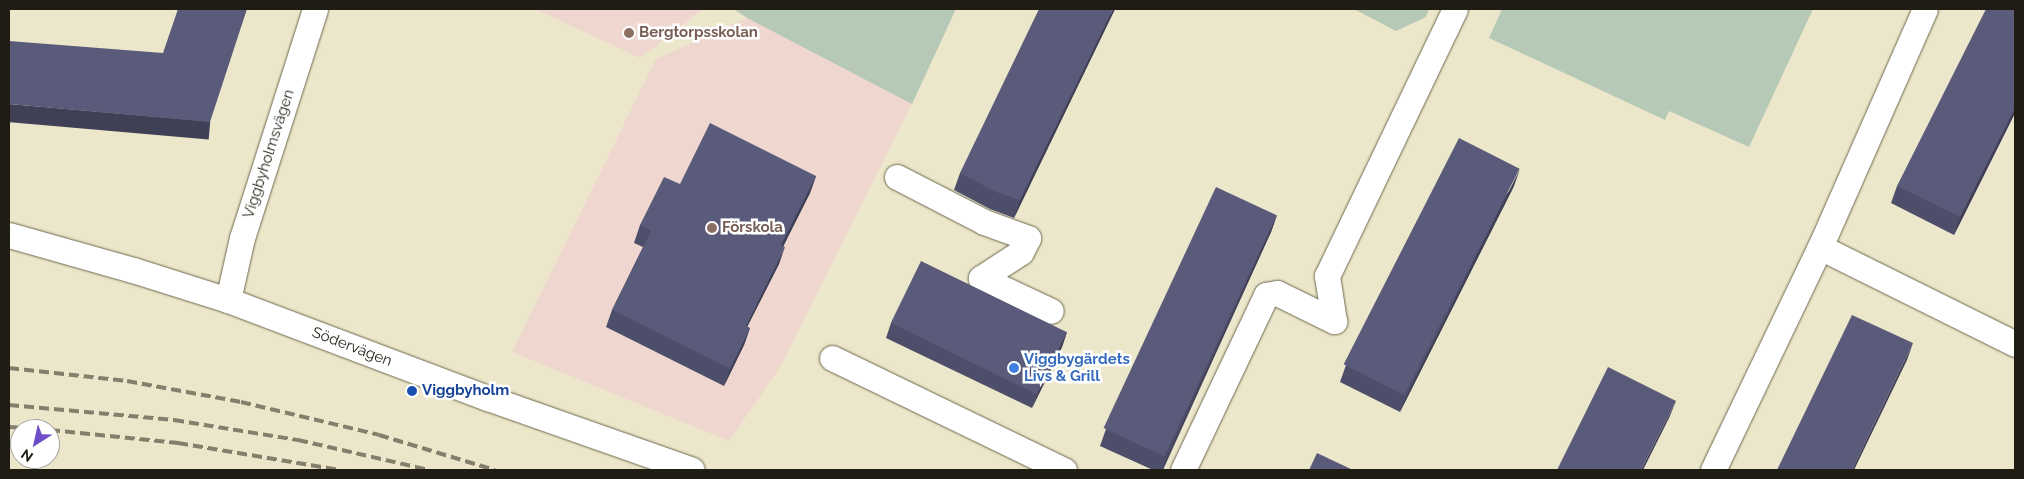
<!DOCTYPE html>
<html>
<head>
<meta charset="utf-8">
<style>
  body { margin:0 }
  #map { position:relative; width:2024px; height:479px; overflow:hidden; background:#ece7ca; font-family:Raleway,sans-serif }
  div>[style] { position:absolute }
  .education>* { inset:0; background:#efd6cf }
  .green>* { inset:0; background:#b6c8b6 }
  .roads { filter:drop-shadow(0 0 1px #6d684f) drop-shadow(0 0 1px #6d684f) }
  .street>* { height:25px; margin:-12.5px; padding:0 12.5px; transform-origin:12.5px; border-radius:12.5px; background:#fff }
  .rail>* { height:4px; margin-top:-2px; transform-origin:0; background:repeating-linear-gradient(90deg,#837f6c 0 10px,transparent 0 15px) }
  .wall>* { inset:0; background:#4d4e69 }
  .shaded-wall>* { inset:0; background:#3f4055; transform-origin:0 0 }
  .building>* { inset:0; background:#5a5b7a; transform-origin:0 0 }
  .dots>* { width:14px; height:14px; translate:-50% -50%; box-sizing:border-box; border:2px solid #fff; border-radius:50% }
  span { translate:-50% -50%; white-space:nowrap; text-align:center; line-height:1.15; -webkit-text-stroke:5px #fff; paint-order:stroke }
  .education-label { font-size:15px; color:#785e54; font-weight:700 }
  .left { translate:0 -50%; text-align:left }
  .street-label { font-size:15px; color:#1f1d13 }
  .shop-label { font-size:15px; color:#366cbe; font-weight:700 }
  .transit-label { font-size:15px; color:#164399; font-weight:700 }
  .frame { position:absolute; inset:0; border:10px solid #1f1d13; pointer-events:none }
  .north { position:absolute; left:10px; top:419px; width:50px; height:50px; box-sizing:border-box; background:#fff; border:1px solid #a5a5a1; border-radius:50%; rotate:215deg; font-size:14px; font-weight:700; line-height:20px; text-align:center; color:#1f1d13 }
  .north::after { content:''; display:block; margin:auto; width:18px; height:22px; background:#6e4ec8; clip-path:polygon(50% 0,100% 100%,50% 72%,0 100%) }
</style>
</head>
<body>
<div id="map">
  <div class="education">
    <i style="clip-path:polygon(535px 9px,703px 9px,640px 58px)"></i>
    <i style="clip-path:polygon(747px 18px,912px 104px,782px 364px,729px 441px,512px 352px,656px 59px)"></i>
  </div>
  <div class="green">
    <i style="clip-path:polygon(734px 9px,956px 9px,912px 104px,747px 18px)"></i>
    <i style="clip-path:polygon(1354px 9px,1429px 9px,1426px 17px,1396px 31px)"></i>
    <i style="clip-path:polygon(1502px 9px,1813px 9px,1749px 147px,1669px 111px,1665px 120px,1489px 38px)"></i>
  </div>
  <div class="roads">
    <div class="street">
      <i style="left:897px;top:177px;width:98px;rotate:27.3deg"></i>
      <i style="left:984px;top:222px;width:47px;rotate:20deg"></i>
      <i style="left:1028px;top:238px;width:16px;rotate:117deg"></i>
      <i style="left:1021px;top:252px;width:48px;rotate:147deg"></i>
      <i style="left:981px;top:278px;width:77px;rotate:25.2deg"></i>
      <i style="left:9px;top:235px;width:129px;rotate:15.8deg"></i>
      <i style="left:133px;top:270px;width:100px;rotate:17.5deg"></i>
      <i style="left:228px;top:300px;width:278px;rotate:20.7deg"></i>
      <i style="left:488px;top:398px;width:216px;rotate:19.4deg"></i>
      <i style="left:1820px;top:247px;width:218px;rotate:26.4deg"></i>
      <i style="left:228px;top:300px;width:64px;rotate:-77.3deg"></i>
      <i style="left:242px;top:238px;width:240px;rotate:-72.3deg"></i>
      <i style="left:832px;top:358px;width:258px;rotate:25.8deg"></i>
      <i style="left:1183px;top:470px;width:194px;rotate:-64.6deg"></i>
      <i style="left:1266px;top:295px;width:11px;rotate:-10deg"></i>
      <i style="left:1277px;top:293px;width:64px;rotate:26.2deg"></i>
      <i style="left:1334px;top:321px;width:46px;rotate:-98.8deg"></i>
      <i style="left:1327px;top:276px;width:296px;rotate:-64.4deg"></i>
      <i style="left:1713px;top:470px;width:247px;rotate:-64.4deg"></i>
      <i style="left:1820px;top:247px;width:260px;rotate:-66.2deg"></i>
    </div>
  </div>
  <div class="rail">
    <i style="left:9px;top:368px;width:119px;rotate:6.3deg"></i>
    <i style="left:127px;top:381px;width:116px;rotate:10.4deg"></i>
    <i style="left:241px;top:402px;width:142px;rotate:13.4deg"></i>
    <i style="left:379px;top:435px;width:121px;rotate:16.8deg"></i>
    <i style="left:9px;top:405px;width:166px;rotate:5.2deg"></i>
    <i style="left:174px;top:420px;width:126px;rotate:9.2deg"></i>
    <i style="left:298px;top:440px;width:134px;rotate:12.9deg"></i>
    <i style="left:9px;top:427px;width:33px;rotate:3deg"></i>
    <i style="left:50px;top:430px;width:129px;rotate:5.8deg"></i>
    <i style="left:178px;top:443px;width:164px;rotate:9.5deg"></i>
  </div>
  <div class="wall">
    <i style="clip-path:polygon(1115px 9px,1014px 218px,990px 209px,954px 190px,960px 173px)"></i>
    <i style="clip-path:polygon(2015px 9px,2015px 113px,1954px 235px,1891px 203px,1897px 186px)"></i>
    <i style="clip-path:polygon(816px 176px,810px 193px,783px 246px,779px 264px,747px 327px,750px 328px,744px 345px,724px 386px,606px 327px,612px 310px,643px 247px,634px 243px,640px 225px,680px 184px)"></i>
    <i style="clip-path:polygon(1514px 186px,1400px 412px,1340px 382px,1346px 365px)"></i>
    <i style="clip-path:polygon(1277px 215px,1271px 232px,1163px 470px,1153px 470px,1100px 446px,1106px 429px)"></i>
    <i style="clip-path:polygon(891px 323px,1067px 332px,1062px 347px,1032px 408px,886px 338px)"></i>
  </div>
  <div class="shaded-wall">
    <i style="clip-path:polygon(1113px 9px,1115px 9px,1014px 218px,1020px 200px)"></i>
    <i style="left:9px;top:104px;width:202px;height:18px;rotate:5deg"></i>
    <i style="clip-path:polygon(2015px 108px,2015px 113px,1954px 235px,1960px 217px)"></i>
    <i style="clip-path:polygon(1520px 169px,1514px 186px,1400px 412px,1407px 395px)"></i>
    <i style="clip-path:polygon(816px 176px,810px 193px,775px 263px,781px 245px)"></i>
    <i style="clip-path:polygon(1277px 215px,1271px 232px,1162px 470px,1167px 457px)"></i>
    <i style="clip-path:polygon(785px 247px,779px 264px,739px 343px,746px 326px)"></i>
    <i style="clip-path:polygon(750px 328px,744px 345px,724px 386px,730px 369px)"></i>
    <i style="clip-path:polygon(1067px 332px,1062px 347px,1032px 408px,1038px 393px)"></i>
    <i style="clip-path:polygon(1913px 343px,1907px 360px,1854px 470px,1852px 470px)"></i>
    <i style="clip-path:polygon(1676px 401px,1669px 418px,1643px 470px,1641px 470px)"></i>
  </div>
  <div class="building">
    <i style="clip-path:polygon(178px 9px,247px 9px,210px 122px,9px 104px,9px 41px,163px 53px)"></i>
    <i style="clip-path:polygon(1039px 9px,1113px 9px,1020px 200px,996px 192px,960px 173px)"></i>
    <i style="clip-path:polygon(1986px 9px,2015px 9px,2015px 108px,1960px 217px,1897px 186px)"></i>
    <i style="clip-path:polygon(710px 123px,816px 176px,781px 245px,785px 247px,746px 326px,750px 328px,730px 369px,612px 310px,651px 231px,640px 225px,664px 177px,680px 184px)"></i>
    <i style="left:1459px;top:138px;width:68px;height:254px;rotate:27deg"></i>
    <i style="left:1216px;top:187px;width:67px;height:266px;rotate:25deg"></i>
    <i style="left:921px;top:261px;width:162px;height:69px;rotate:26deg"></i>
    <i style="clip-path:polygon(1852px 315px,1913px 343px,1852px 470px,1777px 470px)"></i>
    <i style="clip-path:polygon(1608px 367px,1676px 401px,1641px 470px,1557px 470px)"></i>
    <i style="clip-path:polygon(1317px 453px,1353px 470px,1309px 470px)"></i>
  </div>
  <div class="dots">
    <i style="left:629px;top:33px;background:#8d6e63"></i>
    <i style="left:712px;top:228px;background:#8d6e63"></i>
    <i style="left:1014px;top:368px;background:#3f7fe0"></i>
    <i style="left:412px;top:391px;background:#1a4fb4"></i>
  </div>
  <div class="education-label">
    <span class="left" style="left:639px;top:33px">Bergtorpsskolan</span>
    <span class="left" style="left:722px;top:228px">Förskola</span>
  </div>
  <div class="street-label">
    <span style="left:269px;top:154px;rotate:-72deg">Viggbyholmsvägen</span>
    <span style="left:352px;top:347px;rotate:21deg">Södervägen</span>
  </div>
  <div class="shop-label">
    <span class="left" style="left:1024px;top:368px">Viggbygärdets<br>Livs &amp; Grill</span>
  </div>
  <div class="transit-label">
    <span class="left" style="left:422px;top:391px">Viggbyholm</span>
  </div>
  <div class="frame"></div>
  <div class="north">N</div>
</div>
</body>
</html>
